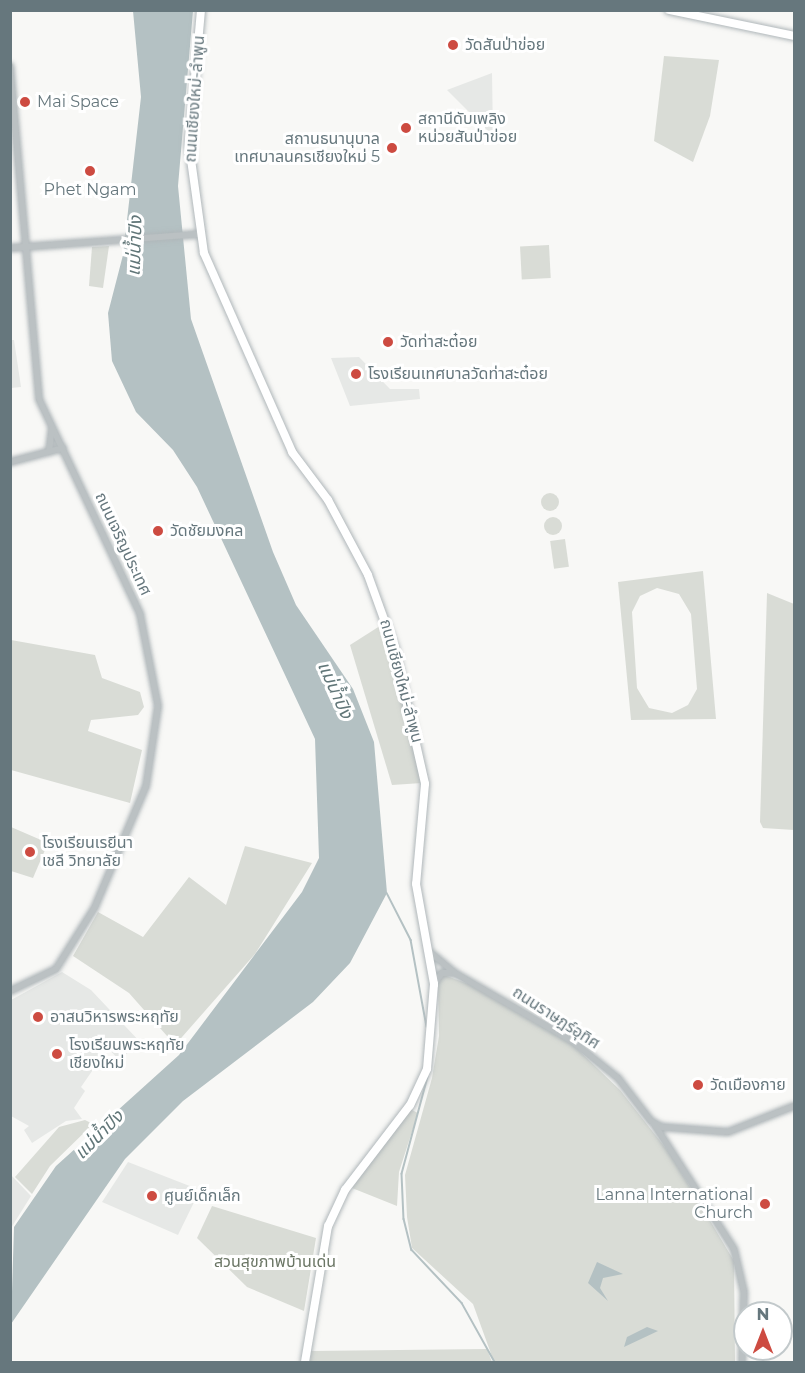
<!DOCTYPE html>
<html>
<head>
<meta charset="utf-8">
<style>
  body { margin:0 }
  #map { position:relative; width:805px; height:1373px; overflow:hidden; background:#f8f8f6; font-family:Montserrat,"Noto Sans Thai",sans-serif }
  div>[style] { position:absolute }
  .built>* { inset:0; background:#e6e8e6 }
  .green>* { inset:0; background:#d9dcd6; transform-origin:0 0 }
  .round { border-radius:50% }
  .water>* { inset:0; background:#b4c1c3 }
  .stream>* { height:1.5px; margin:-0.75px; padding:0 0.75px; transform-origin:0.75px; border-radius:0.75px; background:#b4c1c3 }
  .roads { filter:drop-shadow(0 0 2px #b0b7ba) drop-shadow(0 0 2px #b0b7ba) }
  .tertiary>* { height:6px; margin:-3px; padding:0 3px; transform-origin:3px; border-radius:3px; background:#bbc1c3 }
  .secondary>* { height:8px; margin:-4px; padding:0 4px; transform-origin:4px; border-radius:4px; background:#fff }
  .dots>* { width:16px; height:16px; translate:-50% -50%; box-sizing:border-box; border:3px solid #fff; border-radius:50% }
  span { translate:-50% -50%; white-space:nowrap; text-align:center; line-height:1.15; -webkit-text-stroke:6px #fff; paint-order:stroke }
  .poi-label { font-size:16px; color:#66777d }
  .left { translate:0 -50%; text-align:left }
  .right { translate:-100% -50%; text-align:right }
  .street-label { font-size:16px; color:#66777d }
  .park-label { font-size:16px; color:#6b7665 }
  .water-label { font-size:18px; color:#617678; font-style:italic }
  .frame { position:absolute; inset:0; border:12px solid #66777d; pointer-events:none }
  .north { position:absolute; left:733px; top:1301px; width:60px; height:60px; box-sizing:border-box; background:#fff; border:2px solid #c2c9cb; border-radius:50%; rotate:0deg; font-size:16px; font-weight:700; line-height:24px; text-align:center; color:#66777d }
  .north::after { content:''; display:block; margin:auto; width:21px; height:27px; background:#cd4b41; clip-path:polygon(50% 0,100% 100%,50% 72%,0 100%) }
</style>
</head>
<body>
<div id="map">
  <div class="built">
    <i style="clip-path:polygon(492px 73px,493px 136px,447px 90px)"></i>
    <i style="clip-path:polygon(11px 340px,14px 340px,21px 387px,11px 388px)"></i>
    <i style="clip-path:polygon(359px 357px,390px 389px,419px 389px,420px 399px,350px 406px,331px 358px)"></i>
    <i style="clip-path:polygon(62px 972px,91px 990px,142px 1044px,118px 1059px,108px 1048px,81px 1087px,85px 1091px,74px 1108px,82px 1119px,66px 1121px,32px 1143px,24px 1130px,29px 1126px,11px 1116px,11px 1000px)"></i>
    <i style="clip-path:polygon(128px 1162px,200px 1190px,178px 1235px,102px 1202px)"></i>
    <i style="clip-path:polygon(11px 1175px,31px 1196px,11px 1228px)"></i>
  </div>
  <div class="green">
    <i style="clip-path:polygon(664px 56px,719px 60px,710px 116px,693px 162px,654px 141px)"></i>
    <i style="left:549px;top:245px;width:33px;height:29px;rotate:87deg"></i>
    <i style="clip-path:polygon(109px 246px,103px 288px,89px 286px,92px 247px)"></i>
    <i class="round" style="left:541px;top:493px;width:18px;height:18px"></i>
    <i class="round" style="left:544px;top:517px;width:18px;height:18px"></i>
    <i style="left:565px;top:539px;width:28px;height:15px;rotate:82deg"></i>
    <i style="clip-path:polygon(evenodd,703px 571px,716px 719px,631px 720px,618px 582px,703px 571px,657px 588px,679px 594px,691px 614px,697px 689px,688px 705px,672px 713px,649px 708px,637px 688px,632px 612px,640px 596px,657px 588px)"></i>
    <i style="clip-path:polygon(767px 593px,794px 604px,794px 830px,763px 828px,760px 822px)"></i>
    <i style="clip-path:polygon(383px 624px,392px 647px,422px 783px,392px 785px,350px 645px)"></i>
    <i style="clip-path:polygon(11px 640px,95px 655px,102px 678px,140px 692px,144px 707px,138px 715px,91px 720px,88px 731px,142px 750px,130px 803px,11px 770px)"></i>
    <i style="clip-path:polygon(11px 827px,48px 843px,33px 878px,11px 871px)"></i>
    <i style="clip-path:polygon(245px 846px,312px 863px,255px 954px,175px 1045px,129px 993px,73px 956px,98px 912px,143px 937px,189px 877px,226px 905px)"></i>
    <i style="clip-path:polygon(444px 975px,474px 986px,573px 1045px,620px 1090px,671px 1155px,734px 1261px,735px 1362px,494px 1362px,473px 1304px,412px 1248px,407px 1217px,405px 1175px,432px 1078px,439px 1036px,438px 983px)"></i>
    <i style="clip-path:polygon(410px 1109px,418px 1113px,399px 1172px,397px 1206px,352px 1188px)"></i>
    <i style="clip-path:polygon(85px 1120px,93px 1124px,50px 1166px,32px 1194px,15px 1177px,59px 1127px)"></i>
    <i style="clip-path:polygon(212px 1206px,316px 1238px,304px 1311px,247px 1287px,197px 1238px)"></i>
    <i style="clip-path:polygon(487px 1349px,492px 1362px,310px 1362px,311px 1351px)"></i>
  </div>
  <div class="water">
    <i style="clip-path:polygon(133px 11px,193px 11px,178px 186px,191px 319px,273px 552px,296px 605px,353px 689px,374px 742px,387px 893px,350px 963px,313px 1002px,183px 1101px,125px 1159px,11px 1324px,14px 1227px,56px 1166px,179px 1055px,302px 892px,319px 858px,315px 739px,197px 487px,173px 450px,136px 412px,112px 361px,108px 313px,123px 255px,141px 97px)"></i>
    <i style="clip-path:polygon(597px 1262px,623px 1274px,603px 1278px,600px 1288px,608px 1301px,588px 1283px)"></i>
    <i style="clip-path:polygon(647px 1327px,658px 1331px,624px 1347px,627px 1337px)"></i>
  </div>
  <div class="stream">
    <i style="left:387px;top:893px;width:53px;rotate:62.9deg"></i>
    <i style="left:411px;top:940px;width:88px;rotate:79.6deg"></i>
    <i style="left:428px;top:1077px;width:100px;rotate:105deg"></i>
    <i style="left:402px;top:1174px;width:45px;rotate:87.5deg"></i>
    <i style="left:404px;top:1219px;width:32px;rotate:76deg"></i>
    <i style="left:412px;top:1250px;width:73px;rotate:46.7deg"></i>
    <i style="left:462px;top:1303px;width:68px;rotate:60.8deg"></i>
  </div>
  <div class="roads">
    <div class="tertiary">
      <i style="left:10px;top:66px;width:334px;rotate:85deg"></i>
      <i style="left:39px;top:399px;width:238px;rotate:64.8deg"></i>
      <i style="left:140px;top:614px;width:94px;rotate:78.9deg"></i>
      <i style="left:158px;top:706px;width:81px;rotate:98.5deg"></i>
      <i style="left:146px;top:786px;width:131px;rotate:112.9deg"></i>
      <i style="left:95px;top:907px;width:73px;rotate:122.2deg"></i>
      <i style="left:56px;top:969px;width:51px;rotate:154.4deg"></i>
      <i style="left:10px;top:248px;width:191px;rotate:-4.2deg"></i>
      <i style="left:49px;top:452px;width:23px;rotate:-83deg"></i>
      <i style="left:10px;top:462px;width:55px;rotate:-14.8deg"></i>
      <i style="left:430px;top:952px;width:33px;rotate:40deg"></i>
      <i style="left:434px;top:984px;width:14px;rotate:-54deg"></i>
      <i style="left:442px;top:973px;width:13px"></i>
      <i style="left:455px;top:973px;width:135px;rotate:30.2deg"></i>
      <i style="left:572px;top:1041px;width:59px;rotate:38.8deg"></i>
      <i style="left:618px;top:1078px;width:54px;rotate:52.5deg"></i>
      <i style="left:651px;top:1121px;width:13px;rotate:29deg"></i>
      <i style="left:662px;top:1127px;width:66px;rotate:4.3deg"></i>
      <i style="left:728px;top:1132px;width:71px;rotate:-21.5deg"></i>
      <i style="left:654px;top:1124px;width:148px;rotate:57.4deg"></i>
      <i style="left:734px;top:1249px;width:44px;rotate:76.9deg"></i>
      <i style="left:744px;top:1292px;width:70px;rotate:91.6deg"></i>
    </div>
    <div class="secondary">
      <i style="left:201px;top:10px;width:136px;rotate:95.1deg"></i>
      <i style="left:189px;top:145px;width:109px;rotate:82.1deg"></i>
      <i style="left:204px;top:253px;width:218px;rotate:66.1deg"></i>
      <i style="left:292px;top:452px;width:60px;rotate:53.1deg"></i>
      <i style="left:328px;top:500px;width:85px;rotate:61.9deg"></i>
      <i style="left:368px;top:575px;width:77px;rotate:70.1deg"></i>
      <i style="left:394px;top:647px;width:140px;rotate:77.2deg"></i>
      <i style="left:425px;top:784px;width:100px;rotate:95.1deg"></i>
      <i style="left:416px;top:884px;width:102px;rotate:79.8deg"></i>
      <i style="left:434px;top:984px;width:85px;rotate:94.7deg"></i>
      <i style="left:427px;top:1069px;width:40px;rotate:115deg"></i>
      <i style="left:410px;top:1105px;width:107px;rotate:127.4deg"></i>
      <i style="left:345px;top:1190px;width:40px;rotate:115deg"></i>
      <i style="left:328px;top:1226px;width:138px;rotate:99.6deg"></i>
      <i style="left:669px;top:10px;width:128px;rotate:11.7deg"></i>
    </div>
  </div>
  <div class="dots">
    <i style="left:453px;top:45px;background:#cd4b41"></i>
    <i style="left:25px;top:102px;background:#cd4b41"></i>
    <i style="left:406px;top:128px;background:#cd4b41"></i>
    <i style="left:392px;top:148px;background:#cd4b41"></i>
    <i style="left:90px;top:171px;background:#cd4b41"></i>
    <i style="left:388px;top:342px;background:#cd4b41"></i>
    <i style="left:356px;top:374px;background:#cd4b41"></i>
    <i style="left:158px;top:531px;background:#cd4b41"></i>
    <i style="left:30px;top:852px;background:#cd4b41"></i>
    <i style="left:38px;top:1017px;background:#cd4b41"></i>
    <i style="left:57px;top:1054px;background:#cd4b41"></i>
    <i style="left:698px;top:1085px;background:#cd4b41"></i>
    <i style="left:152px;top:1196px;background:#cd4b41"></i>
    <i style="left:765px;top:1204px;background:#cd4b41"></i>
  </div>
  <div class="poi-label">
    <span class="left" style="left:465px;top:45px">วัดสันป่าข่อย</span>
    <span class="left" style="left:37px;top:102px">Mai Space</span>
    <span class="left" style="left:418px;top:128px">สถานีดับเพลิง<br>หน่วยสันป่าข่อย</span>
    <span class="right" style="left:380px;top:148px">สถานธนานุบาล<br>เทศบาลนครเชียงใหม่ 5</span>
    <span style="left:90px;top:190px">Phet Ngam</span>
    <span class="left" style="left:400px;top:342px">วัดท่าสะต๋อย</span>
    <span class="left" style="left:368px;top:374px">โรงเรียนเทศบาลวัดท่าสะต๋อย</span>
    <span class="left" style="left:170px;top:531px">วัดชัยมงคล</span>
    <span class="left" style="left:42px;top:852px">โรงเรียนเรยีนา<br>เชลี วิทยาลัย</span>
    <span class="left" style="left:50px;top:1017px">อาสนวิหารพระหฤทัย</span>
    <span class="left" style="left:69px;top:1054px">โรงเรียนพระหฤทัย<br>เชียงใหม่</span>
    <span class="left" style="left:710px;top:1085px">วัดเมืองกาย</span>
    <span class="right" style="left:753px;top:1204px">Lanna International<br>Church</span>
    <span class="left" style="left:164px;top:1196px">ศูนย์เด็กเล็ก</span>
  </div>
  <div class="street-label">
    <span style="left:195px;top:99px;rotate:-86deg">ถนนเชียงใหม่-ลำพูน</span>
    <span style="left:123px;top:544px;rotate:65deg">ถนนเจริญประเทศ</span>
    <span style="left:401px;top:681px;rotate:75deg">ถนนเชียงใหม่-ลำพูน</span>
    <span style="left:556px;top:1018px;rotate:33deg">ถนนราษฎร์อุทิศ</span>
  </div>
  <div class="park-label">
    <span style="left:275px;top:1262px">สวนสุขภาพบ้านเด่น</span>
  </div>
  <div class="water-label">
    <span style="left:135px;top:246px;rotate:-88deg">แม่น้ำปิง</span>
    <span style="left:335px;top:690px;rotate:66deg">แม่น้ำปิง</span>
    <span style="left:99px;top:1135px;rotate:-45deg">แม่น้ำปิง</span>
  </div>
  <div class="frame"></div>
  <div class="north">N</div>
</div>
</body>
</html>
